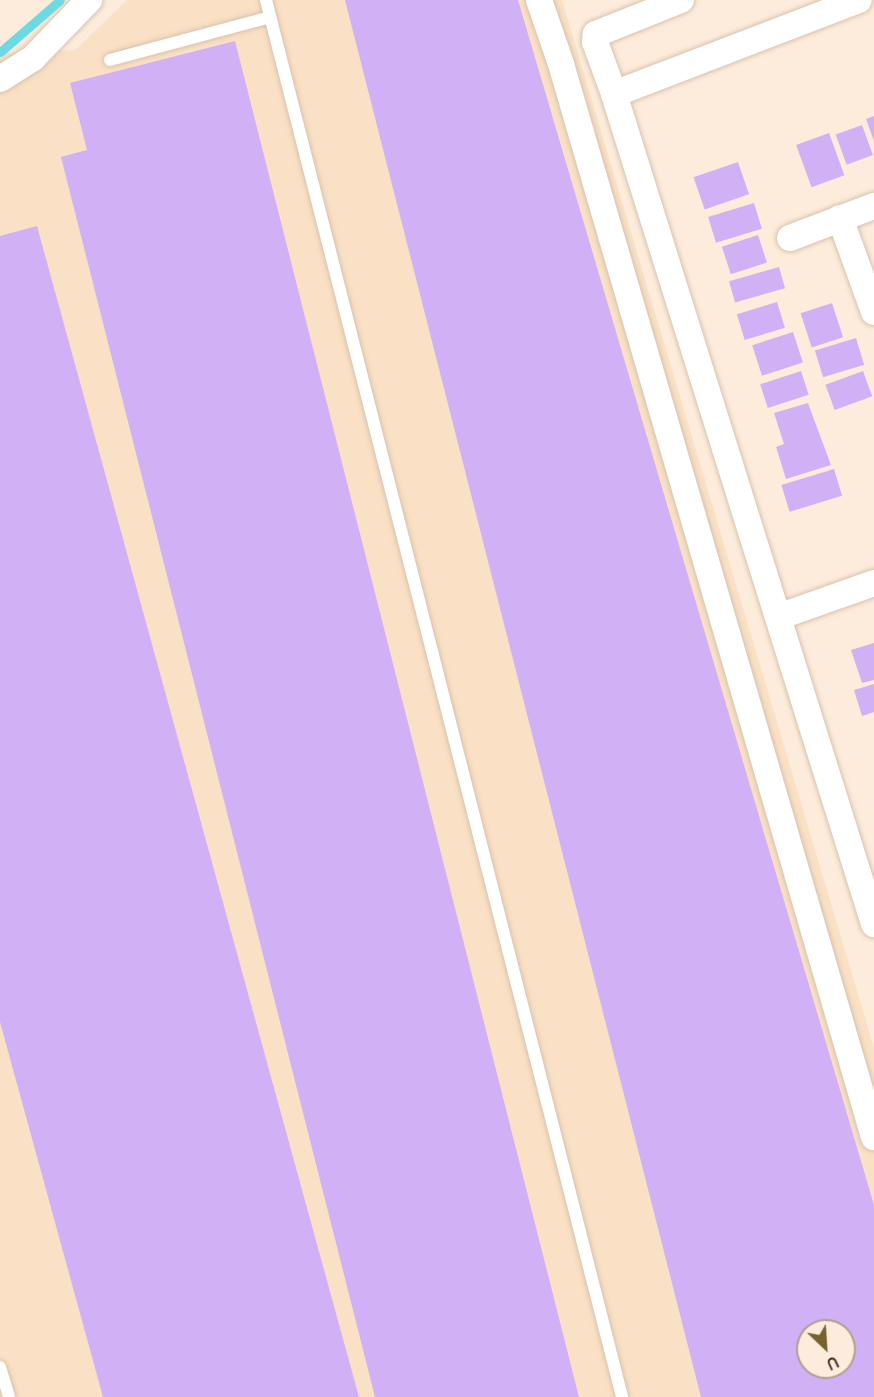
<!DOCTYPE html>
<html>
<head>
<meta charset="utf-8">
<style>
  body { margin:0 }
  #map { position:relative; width:874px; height:1397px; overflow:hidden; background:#fdecdb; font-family:Quicksand,sans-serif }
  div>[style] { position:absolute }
  .built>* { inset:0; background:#fae0c4 }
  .stream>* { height:9px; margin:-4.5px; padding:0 4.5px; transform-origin:4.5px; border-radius:4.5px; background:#6cdae2 }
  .building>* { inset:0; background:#d2b0f5; transform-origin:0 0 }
  .roads { filter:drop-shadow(0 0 2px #d7c2ad) drop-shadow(0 0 2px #d7c2ad) }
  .service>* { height:12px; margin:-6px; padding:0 6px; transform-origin:6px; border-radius:6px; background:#fff }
  .minor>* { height:26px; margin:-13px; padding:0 13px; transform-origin:13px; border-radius:13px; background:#fff }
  span { translate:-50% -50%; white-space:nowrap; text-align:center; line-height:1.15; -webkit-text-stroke:5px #fdecdb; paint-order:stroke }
  .north { position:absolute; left:796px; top:1319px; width:60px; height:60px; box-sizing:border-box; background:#fdecdb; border:2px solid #aea093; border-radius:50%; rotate:155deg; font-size:16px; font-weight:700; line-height:24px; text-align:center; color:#372f26 }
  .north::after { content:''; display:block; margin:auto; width:21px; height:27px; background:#756230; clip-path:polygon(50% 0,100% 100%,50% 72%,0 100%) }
</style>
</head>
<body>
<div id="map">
  <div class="built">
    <i style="clip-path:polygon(evenodd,127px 0,562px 0,874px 1048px,874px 1397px,0 1397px,0 53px,75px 50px,127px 0,808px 1331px,844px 1331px,844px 1367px,808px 1367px,808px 1331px)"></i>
  </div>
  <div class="stream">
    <i style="left:0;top:52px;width:79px;rotate:-40.9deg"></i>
  </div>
  <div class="building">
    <i style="clip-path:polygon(evenodd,345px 0,518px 0,874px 1205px,874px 1397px,701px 1397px,345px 0,808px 1331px,844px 1331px,844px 1367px,808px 1367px,808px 1331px)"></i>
    <i style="clip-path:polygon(235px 41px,579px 1397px,375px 1397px,61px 157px,87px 150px,70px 83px)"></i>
    <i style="clip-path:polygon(874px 116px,874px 141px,866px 119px)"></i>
    <i style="left:862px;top:125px;width:32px;height:28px;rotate:70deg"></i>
    <i style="left:829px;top:133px;width:45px;height:35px;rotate:70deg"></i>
    <i style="left:738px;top:162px;width:34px;height:47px;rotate:71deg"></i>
    <i style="left:754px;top:203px;width:27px;height:48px;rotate:73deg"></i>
    <i style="clip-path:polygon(37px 226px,359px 1397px,103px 1397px,0 1022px,0 236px)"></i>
    <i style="left:758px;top:235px;width:29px;height:38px;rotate:72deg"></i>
    <i style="left:779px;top:267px;width:22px;height:52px;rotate:74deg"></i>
    <i style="left:777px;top:302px;width:27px;height:42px;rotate:73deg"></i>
    <i style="left:832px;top:303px;width:36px;height:33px;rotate:72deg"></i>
    <i style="left:793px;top:332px;width:32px;height:43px;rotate:72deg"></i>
    <i style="left:856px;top:338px;width:28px;height:43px;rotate:73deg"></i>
    <i style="left:801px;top:371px;width:25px;height:43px;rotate:72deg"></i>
    <i style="left:863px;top:371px;width:27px;height:40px;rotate:70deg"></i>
    <i style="clip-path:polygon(808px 403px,831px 465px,786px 479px,776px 447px,784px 444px,774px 413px)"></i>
    <i style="left:834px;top:469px;width:28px;height:55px;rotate:73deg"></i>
    <i style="clip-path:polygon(874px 643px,874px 680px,862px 683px,851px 650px)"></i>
    <i style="clip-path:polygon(874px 684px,874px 712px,862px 716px,854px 690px)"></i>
  </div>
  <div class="roads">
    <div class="service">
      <i style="left:266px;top:0;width:1442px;rotate:75.7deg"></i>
      <i style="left:110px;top:60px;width:163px;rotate:-15deg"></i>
      <i style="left:0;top:1367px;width:31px;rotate:73deg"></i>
    </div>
    <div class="minor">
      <i style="left:539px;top:0;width:68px;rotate:71deg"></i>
      <i style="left:561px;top:64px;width:1118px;rotate:73.74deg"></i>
      <i style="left:681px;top:0;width:92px;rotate:158.2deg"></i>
      <i style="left:596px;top:34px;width:8px;rotate:97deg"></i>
      <i style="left:595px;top:42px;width:55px;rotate:69.9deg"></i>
      <i style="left:614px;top:94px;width:262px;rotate:-21deg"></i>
      <i style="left:0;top:79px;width:39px;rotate:-32deg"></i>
      <i style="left:33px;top:58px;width:81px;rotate:-46deg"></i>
      <i style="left:614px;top:94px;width:870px;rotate:72.61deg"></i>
      <i style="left:840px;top:218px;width:100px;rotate:70.1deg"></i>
      <i style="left:790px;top:238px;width:90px;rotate:-20.9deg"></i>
      <i style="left:778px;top:617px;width:102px;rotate:-19.5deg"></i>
    </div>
  </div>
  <div class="north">U</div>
</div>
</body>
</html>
